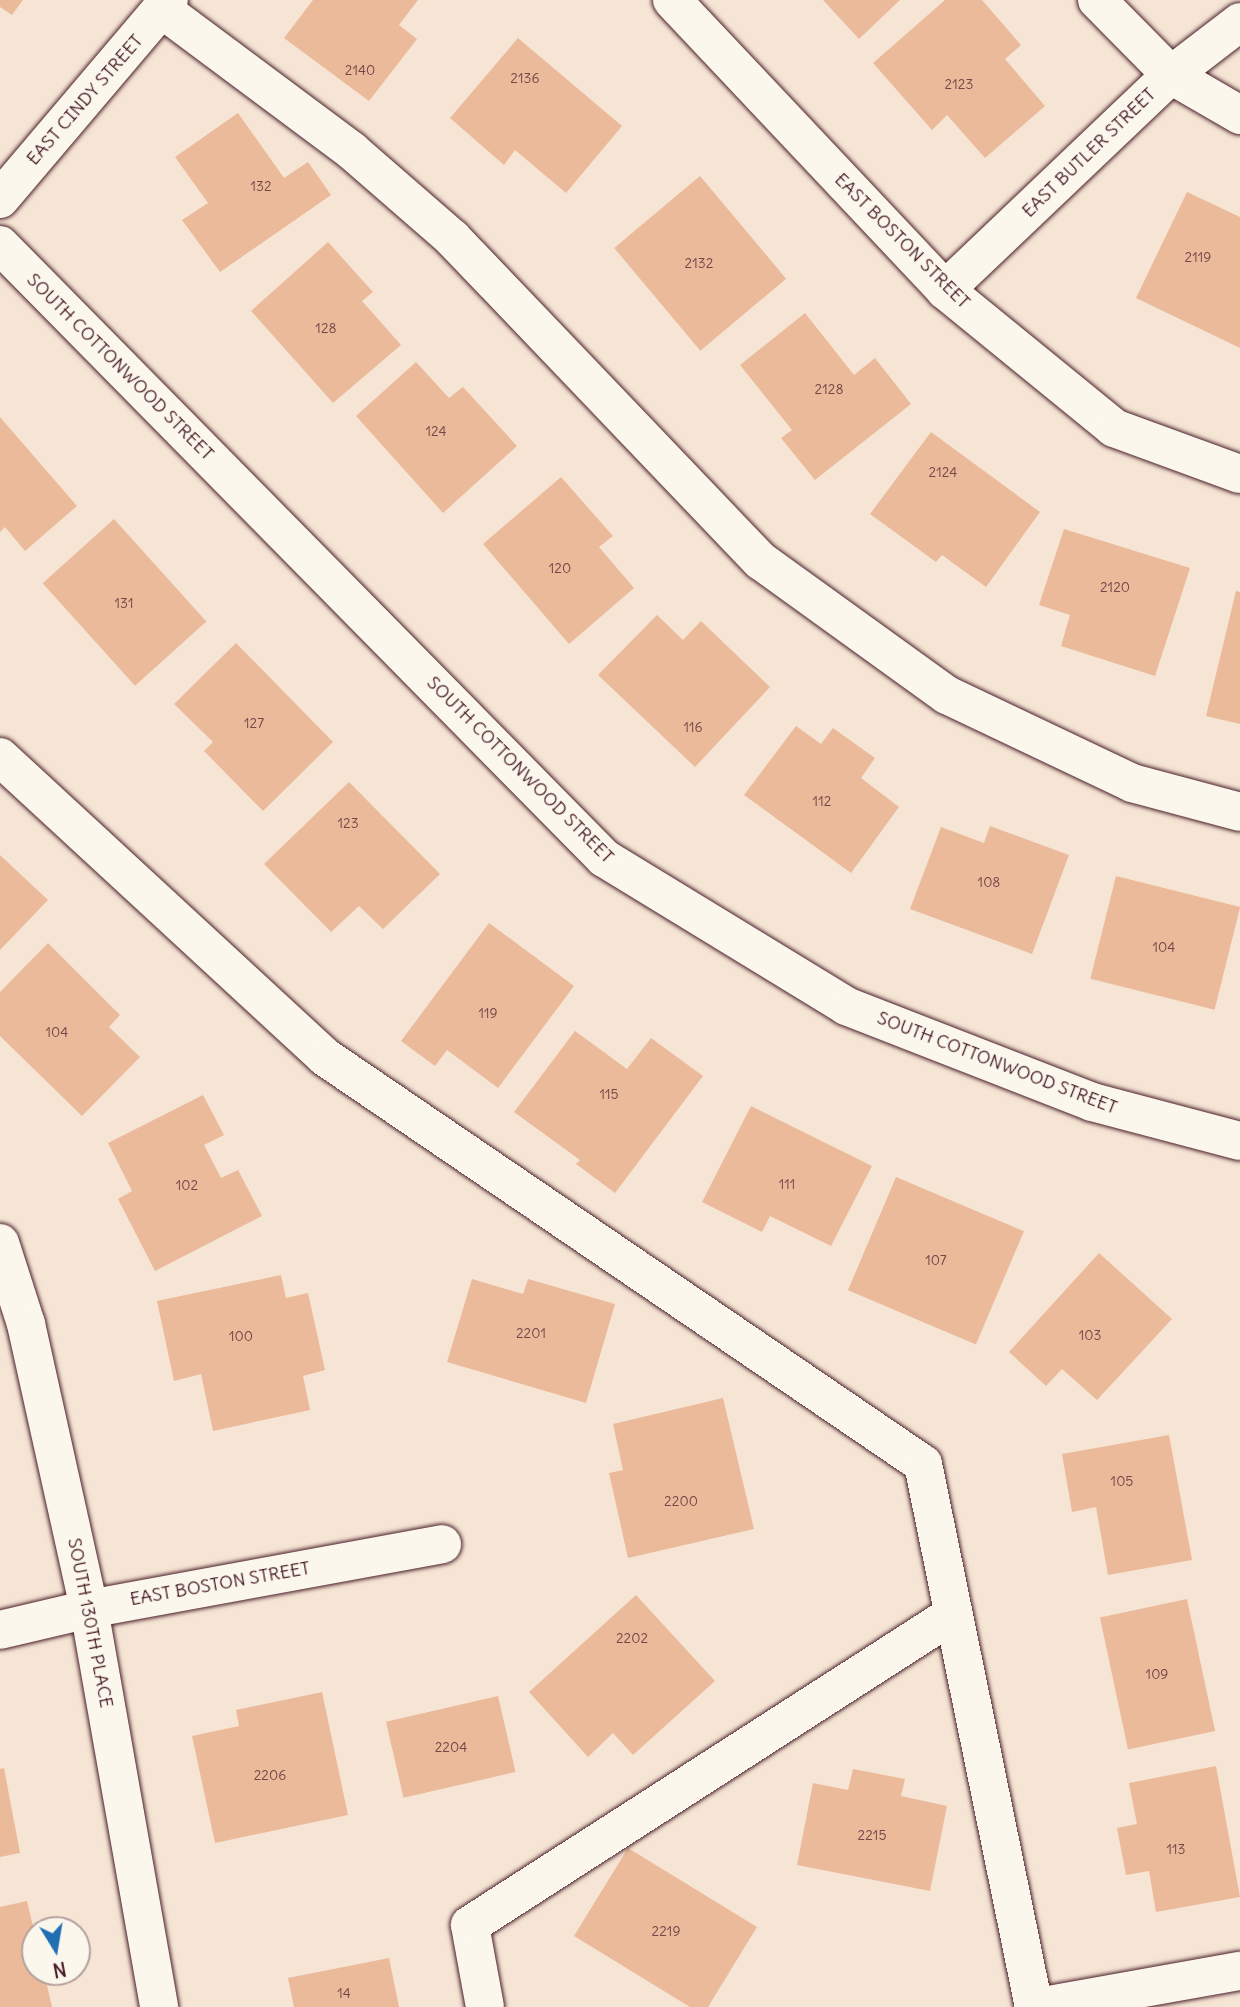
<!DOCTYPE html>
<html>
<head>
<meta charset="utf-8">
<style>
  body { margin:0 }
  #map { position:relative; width:1240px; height:2007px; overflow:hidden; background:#f6e5d4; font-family:Delius,sans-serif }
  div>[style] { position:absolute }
  .building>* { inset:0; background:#ebba9b; transform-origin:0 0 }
  .roads { filter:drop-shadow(0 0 2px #4a1f2b) drop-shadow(0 0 2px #4a1f2b) }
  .minor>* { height:38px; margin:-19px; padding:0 19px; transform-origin:19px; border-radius:19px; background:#fbf7ec }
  span { translate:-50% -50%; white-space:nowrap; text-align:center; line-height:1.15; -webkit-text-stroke:7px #fbf7ec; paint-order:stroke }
  .number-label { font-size:14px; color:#724647 }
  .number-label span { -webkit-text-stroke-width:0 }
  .street-label { font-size:18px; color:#4a1f2b }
  .north { position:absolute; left:21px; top:1916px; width:70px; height:70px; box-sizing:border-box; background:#fbf7ec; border:2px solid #b4a19f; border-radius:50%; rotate:169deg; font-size:19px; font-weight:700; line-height:28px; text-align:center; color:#4a1f2b }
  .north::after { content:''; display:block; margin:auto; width:24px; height:32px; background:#1f6fb2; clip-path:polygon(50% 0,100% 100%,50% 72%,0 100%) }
</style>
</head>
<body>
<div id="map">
  <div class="building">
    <i style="clip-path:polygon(0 0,23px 0,12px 15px,0 7px)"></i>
    <i style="clip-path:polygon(313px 0,418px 0,399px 25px,417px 39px,369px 101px,284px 38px)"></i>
    <i style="clip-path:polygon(823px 0,900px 0,859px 39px)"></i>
    <i style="clip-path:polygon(945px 0,982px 0,1021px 45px,1005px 59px,1045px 106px,985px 158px,947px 115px,932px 130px,873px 63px)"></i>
    <i style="clip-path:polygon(518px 38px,622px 126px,566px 193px,515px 150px,504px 165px,450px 118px)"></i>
    <i style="clip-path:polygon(238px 113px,284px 178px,308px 162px,331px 195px,220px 272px,182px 220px,208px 203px,175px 157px)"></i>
    <i style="left:700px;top:176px;width:134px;height:112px;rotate:50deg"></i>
    <i style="clip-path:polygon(1187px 192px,1240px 217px,1240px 348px,1136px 298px)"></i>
    <i style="clip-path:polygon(328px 242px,373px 292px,362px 301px,401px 345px,333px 403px,251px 311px)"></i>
    <i style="clip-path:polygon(805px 313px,854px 375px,875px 358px,911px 404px,815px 480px,781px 438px,792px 430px,740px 365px)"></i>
    <i style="clip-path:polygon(416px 362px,449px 398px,463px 387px,517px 446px,443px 513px,356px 416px)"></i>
    <i style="clip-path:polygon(0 417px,77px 506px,25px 551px,5px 527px,0 532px)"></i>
    <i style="clip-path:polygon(931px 432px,1040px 512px,986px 587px,942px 555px,936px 562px,870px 514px)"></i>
    <i style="clip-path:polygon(561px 477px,613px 536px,599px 547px,634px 588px,569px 644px,483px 544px)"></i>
    <i style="left:114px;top:519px;width:138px;height:96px;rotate:48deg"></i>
    <i style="clip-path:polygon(1064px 529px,1190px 568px,1155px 676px,1061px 646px,1070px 615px,1039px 605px)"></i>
    <i style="clip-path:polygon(1236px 591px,1240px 592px,1240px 724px,1206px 716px)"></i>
    <i style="clip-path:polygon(657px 615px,683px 640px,701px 621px,770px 687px,695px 767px,598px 675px)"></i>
    <i style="clip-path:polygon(236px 643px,333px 742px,263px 811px,204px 751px,213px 742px,174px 704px)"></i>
    <i style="clip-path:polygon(796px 726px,821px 744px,833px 728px,875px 758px,861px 778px,899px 807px,851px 873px,744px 795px)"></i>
    <i style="clip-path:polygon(349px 782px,440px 874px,383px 929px,359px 906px,331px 932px,264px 864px)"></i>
    <i style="clip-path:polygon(990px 826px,1069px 855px,1032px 954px,910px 909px,941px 827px,984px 843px)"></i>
    <i style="clip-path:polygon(0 855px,48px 900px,0 950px)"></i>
    <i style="left:1116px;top:876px;width:128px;height:106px;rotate:14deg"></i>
    <i style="clip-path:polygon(489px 923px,574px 986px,498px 1088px,447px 1050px,435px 1066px,401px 1041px)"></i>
    <i style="clip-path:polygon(48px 943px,120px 1015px,109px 1027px,140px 1057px,82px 1116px,0 1036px,0 992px)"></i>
    <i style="clip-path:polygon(575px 1031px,627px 1069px,651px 1038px,703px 1076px,615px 1193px,576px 1164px,580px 1160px,514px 1112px)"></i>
    <i style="clip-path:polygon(203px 1095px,224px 1135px,204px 1145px,221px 1178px,238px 1170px,262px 1216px,155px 1271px,118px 1199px,132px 1191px,108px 1143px)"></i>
    <i style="clip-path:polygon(751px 1106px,872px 1166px,831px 1246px,770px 1216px,762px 1232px,702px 1202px)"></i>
    <i style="left:896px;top:1177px;width:139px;height:123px;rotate:23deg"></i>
    <i style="clip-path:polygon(1099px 1253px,1172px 1319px,1097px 1400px,1062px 1369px,1046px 1386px,1009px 1352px)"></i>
    <i style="clip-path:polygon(281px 1275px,286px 1298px,308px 1293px,325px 1370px,303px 1376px,310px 1410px,213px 1431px,201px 1374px,174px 1381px,157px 1301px)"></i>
    <i style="clip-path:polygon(472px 1279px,523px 1294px,528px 1279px,615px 1304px,586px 1403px,447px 1362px)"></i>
    <i style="clip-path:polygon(723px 1398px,754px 1529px,628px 1558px,609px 1473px,623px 1470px,613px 1424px)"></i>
    <i style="clip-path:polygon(1169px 1435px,1192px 1560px,1108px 1575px,1096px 1507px,1072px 1512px,1062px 1454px)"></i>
    <i style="clip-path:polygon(636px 1595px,715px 1681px,633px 1755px,613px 1733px,588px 1757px,529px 1692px)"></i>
    <i style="left:1187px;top:1599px;width:135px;height:89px;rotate:78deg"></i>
    <i style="clip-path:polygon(322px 1692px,348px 1815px,215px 1843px,192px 1736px,239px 1726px,236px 1710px)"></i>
    <i style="left:498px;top:1696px;width:78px;height:115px;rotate:77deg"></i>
    <i style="clip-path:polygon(1216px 1766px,1240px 1897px,1156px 1912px,1149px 1871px,1126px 1875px,1117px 1828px,1137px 1824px,1129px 1783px)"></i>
    <i style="clip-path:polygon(4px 1768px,20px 1853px,0 1857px,0 1769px)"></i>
    <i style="clip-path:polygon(853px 1769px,905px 1779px,901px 1796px,947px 1806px,930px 1891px,797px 1865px,813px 1783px,848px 1790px)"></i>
    <i style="clip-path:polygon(628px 1848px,757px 1927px,708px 2007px,690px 2007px,574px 1936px)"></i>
    <i style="clip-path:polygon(27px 1901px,35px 1934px,35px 1972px,44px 1972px,52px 2007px,0 2007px,0 1907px)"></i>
    <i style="clip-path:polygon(389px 1958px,399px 2007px,294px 2007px,288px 1978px)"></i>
  </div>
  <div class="roads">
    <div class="minor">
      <i style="left:672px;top:0;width:398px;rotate:46.7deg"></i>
      <i style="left:945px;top:290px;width:218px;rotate:39.2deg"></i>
      <i style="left:1114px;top:428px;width:134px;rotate:20.1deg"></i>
      <i style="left:1097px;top:0;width:105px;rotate:45.4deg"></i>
      <i style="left:1171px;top:75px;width:80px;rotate:30.1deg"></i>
      <i style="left:163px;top:10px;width:236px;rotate:36.7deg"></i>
      <i style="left:352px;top:151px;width:133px;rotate:41deg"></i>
      <i style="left:452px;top:238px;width:447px;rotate:46.3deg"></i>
      <i style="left:761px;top:561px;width:229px;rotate:35.8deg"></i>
      <i style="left:947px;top:695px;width:205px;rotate:25.4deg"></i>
      <i style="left:1132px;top:783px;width:112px;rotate:15deg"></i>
      <i style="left:0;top:199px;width:261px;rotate:-49.7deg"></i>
      <i style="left:0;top:245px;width:861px;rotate:45.42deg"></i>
      <i style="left:604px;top:858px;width:284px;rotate:31.4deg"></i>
      <i style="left:846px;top:1006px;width:264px;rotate:21.3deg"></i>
      <i style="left:1092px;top:1102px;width:153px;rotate:14.8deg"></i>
      <i style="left:945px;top:290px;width:312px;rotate:-43.6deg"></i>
      <i style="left:1171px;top:75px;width:87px;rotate:-37.5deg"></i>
      <i style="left:0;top:757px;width:442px;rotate:42.7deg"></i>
      <i style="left:325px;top:1057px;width:723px;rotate:34.24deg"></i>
      <i style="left:923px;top:1464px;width:554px;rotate:78.45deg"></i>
      <i style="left:0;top:1243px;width:85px;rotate:72.2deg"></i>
      <i style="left:26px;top:1324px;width:292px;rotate:77.5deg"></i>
      <i style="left:89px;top:1609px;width:404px;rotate:80deg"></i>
      <i style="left:0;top:1630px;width:91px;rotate:-13.3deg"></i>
      <i style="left:89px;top:1609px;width:359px;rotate:-10.4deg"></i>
      <i style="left:485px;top:2007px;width:83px;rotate:-100.4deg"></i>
      <i style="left:470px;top:1925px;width:573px;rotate:-32.75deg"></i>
      <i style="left:1037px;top:2007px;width:206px;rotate:-10.1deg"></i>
    </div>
  </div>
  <div class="number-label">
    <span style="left:360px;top:70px">2140</span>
    <span style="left:525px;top:78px">2136</span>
    <span style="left:959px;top:84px">2123</span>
    <span style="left:261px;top:186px">132</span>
    <span style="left:1198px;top:257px">2119</span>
    <span style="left:699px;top:263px">2132</span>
    <span style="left:326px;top:328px">128</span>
    <span style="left:829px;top:389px">2128</span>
    <span style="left:436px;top:431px">124</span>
    <span style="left:943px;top:472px">2124</span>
    <span style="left:560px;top:568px">120</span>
    <span style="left:1115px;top:587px">2120</span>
    <span style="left:124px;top:603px">131</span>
    <span style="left:254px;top:723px">127</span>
    <span style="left:693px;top:727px">116</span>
    <span style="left:822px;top:801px">112</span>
    <span style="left:348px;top:823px">123</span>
    <span style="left:989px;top:882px">108</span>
    <span style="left:1164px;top:947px">104</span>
    <span style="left:488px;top:1013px">119</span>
    <span style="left:57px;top:1032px">104</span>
    <span style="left:609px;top:1094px">115</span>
    <span style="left:787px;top:1184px">111</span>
    <span style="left:187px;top:1185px">102</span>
    <span style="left:936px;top:1260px">107</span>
    <span style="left:531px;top:1333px">2201</span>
    <span style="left:1090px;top:1335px">103</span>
    <span style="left:241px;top:1336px">100</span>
    <span style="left:1122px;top:1481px">105</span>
    <span style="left:681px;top:1501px">2200</span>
    <span style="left:632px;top:1638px">2202</span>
    <span style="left:1157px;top:1674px">109</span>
    <span style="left:451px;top:1747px">2204</span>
    <span style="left:270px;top:1775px">2206</span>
    <span style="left:872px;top:1835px">2215</span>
    <span style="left:1176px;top:1849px">113</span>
    <span style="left:666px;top:1931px">2219</span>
    <span style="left:344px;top:1993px">14</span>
  </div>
  <div class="street-label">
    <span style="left:85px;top:100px;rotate:-49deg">EAST CINDY STREET</span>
    <span style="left:1089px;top:153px;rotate:-44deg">EAST BUTLER STREET</span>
    <span style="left:902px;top:241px;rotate:45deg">EAST BOSTON STREET</span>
    <span style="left:120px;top:367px;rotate:45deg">SOUTH COTTONWOOD STREET</span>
    <span style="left:520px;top:770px;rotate:45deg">SOUTH COTTONWOOD STREET</span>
    <span style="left:997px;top:1063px;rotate:21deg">SOUTH COTTONWOOD STREET</span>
    <span style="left:220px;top:1584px;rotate:-10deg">EAST BOSTON STREET</span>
    <span style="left:90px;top:1623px;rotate:79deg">SOUTH 130TH PLACE</span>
  </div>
  <div class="north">N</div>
</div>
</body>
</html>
